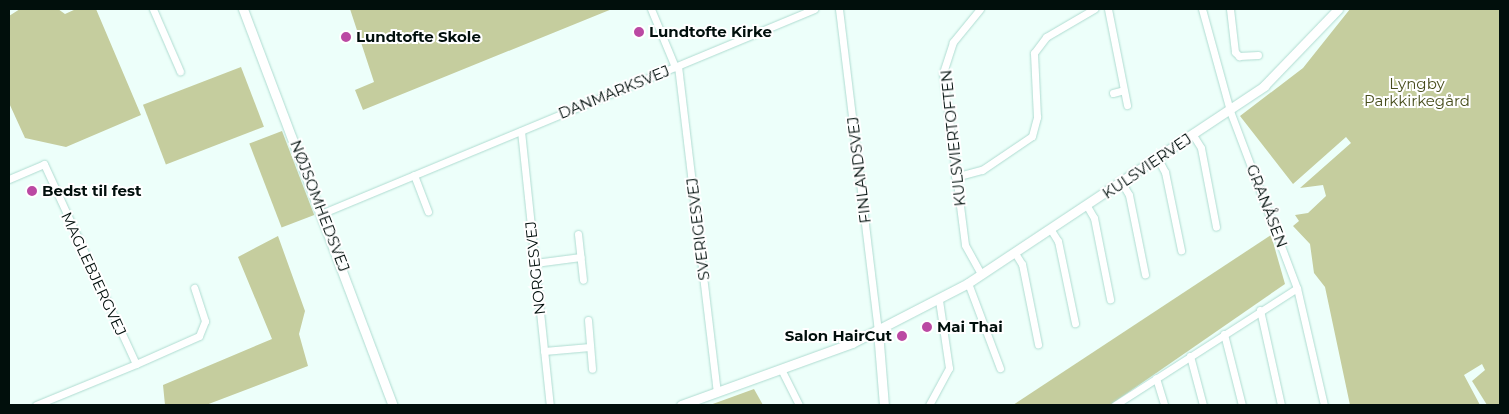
<!DOCTYPE html>
<html>
<head>
<meta charset="utf-8">
<style>
  body { margin:0 }
  #map { position:relative; width:1509px; height:414px; overflow:hidden; background:#edfffa; font-family:Montserrat,sans-serif }
  div>[style] { position:absolute }
  .green>* { inset:0; background:#c5cd9e; transform-origin:0 0 }
  .roads { filter:drop-shadow(0 0 1px #afdcd1) drop-shadow(0 0 1px #afdcd1) }
  .minor>* { height:7px; margin:-3.5px; padding:0 3.5px; transform-origin:3.5px; border-radius:3.5px; background:#fff }
  .tertiary>* { height:9px; margin:-4.5px; padding:0 4.5px; transform-origin:4.5px; border-radius:4.5px; background:#fff }
  .dots>* { width:14px; height:14px; translate:-50% -50%; box-sizing:border-box; border:2px solid #fff; border-radius:50% }
  span { translate:-50% -50%; white-space:nowrap; text-align:center; line-height:1.15; -webkit-text-stroke:4px #fff; paint-order:stroke }
  .poi-label { font-size:15px; color:#010f0c; font-weight:700 }
  .left { translate:0 -50%; text-align:left }
  .right { translate:-100% -50%; text-align:right }
  .park-label { font-size:15px; color:#474d1c }
  .street-label { font-size:15px; color:#010f0c }
  .frame { position:absolute; inset:0; border:10px solid #010f0c; pointer-events:none }
</style>
</head>
<body>
<div id="map">
  <div class="green">
    <i style="clip-path:polygon(20px 9px,58px 9px,65px 14px,76px 9px,96px 9px,141px 115px,66px 147px,25px 138px,9px 103px,9px 16px)"></i>
    <i style="clip-path:polygon(350px 9px,612px 9px,363px 110px,355px 90px,374px 82px)"></i>
    <i style="clip-path:polygon(1350px 9px,1500px 9px,1500px 405px,1487px 405px,1472px 381px,1485px 370px,1482px 364px,1464px 375px,1480px 405px,1350px 405px,1325px 287px,1314px 273px,1310px 244px,1293px 226px,1299px 221px,1295px 215px,1308px 213px,1326px 196px,1323px 185px,1300px 188px,1351px 143px,1346px 137px,1293px 184px,1240px 116px,1303px 68px)"></i>
    <i style="left:241px;top:67px;width:64px;height:105px;rotate:69deg"></i>
    <i style="left:282px;top:131px;width:90px;height:35px;rotate:69deg"></i>
    <i style="clip-path:polygon(1271px 235px,1285px 284px,1110px 405px,1013px 405px)"></i>
    <i style="clip-path:polygon(278px 236px,305px 311px,299px 334px,308px 366px,206px 405px,165px 405px,163px 385px,272px 339px,238px 257px)"></i>
    <i style="clip-path:polygon(754px 389px,763px 405px,710px 405px)"></i>
  </div>
  <div class="roads">
    <div class="minor">
      <i style="left:153px;top:9px;width:68px;rotate:66.5deg"></i>
      <i style="left:651px;top:9px;width:63px;rotate:67.5deg"></i>
      <i style="left:839px;top:9px;width:324px;rotate:83.1deg"></i>
      <i style="left:980px;top:9px;width:43px;rotate:129.3deg"></i>
      <i style="left:953px;top:42px;width:33px;rotate:108deg"></i>
      <i style="left:943px;top:73px;width:173px;rotate:82.7deg"></i>
      <i style="left:965px;top:245px;width:33px;rotate:61deg"></i>
      <i style="left:1108px;top:9px;width:98px;rotate:78.8deg"></i>
      <i style="left:1202px;top:9px;width:106px;rotate:74.6deg"></i>
      <i style="left:1230px;top:111px;width:189px;rotate:69.3deg"></i>
      <i style="left:1297px;top:288px;width:120px;rotate:77deg"></i>
      <i style="left:1230px;top:9px;width:43px;rotate:83.4deg"></i>
      <i style="left:1235px;top:52px;width:6px;rotate:45deg"></i>
      <i style="left:1239px;top:56px;width:19px;rotate:-3deg"></i>
      <i style="left:678px;top:66px;width:328px;rotate:83.2deg"></i>
      <i style="left:1113px;top:93px;width:11px;rotate:-15deg"></i>
      <i style="left:521px;top:131px;width:276px;rotate:84deg"></i>
      <i style="left:1193px;top:135px;width:15px;rotate:58deg"></i>
      <i style="left:1201px;top:148px;width:80px;rotate:79.2deg"></i>
      <i style="left:1158px;top:159px;width:15px;rotate:62deg"></i>
      <i style="left:1165px;top:172px;width:80px;rotate:78.4deg"></i>
      <i style="left:414px;top:175px;width:39px;rotate:69deg"></i>
      <i style="left:955px;top:177px;width:28px;rotate:-15deg"></i>
      <i style="left:982px;top:170px;width:60px;rotate:-34.2deg"></i>
      <i style="left:1032px;top:136px;width:20px;rotate:-75deg"></i>
      <i style="left:1037px;top:117px;width:64px;rotate:-92.7deg"></i>
      <i style="left:1034px;top:53px;width:20px;rotate:-53deg"></i>
      <i style="left:1046px;top:37px;width:56px;rotate:-30.3deg"></i>
      <i style="left:9px;top:179px;width:38px;rotate:-23deg"></i>
      <i style="left:44px;top:164px;width:220px;rotate:65.3deg"></i>
      <i style="left:136px;top:364px;width:108px;rotate:157.7deg"></i>
      <i style="left:1122px;top:183px;width:14px;rotate:60deg"></i>
      <i style="left:1129px;top:195px;width:81px;rotate:78.6deg"></i>
      <i style="left:1087px;top:206px;width:14px;rotate:60deg"></i>
      <i style="left:1094px;top:218px;width:83px;rotate:78.8deg"></i>
      <i style="left:323px;top:213px;width:532px;rotate:-22.56deg"></i>
      <i style="left:1051px;top:230px;width:13px;rotate:58deg"></i>
      <i style="left:1058px;top:241px;width:84px;rotate:78.3deg"></i>
      <i style="left:578px;top:234px;width:46px;rotate:83.8deg"></i>
      <i style="left:1015px;top:253px;width:13px;rotate:58deg"></i>
      <i style="left:1022px;top:264px;width:82px;rotate:78.7deg"></i>
      <i style="left:535px;top:263px;width:46px;rotate:-7.4deg"></i>
      <i style="left:968px;top:283px;width:91px;rotate:69.4deg"></i>
      <i style="left:1260px;top:310px;width:97px;rotate:77.5deg"></i>
      <i style="left:588px;top:320px;width:49px;rotate:85.3deg"></i>
      <i style="left:1224px;top:334px;width:73px;rotate:75.8deg"></i>
      <i style="left:544px;top:351px;width:46px;rotate:-5deg"></i>
      <i style="left:1190px;top:356px;width:51px;rotate:75.1deg"></i>
      <i style="left:136px;top:364px;width:69px;rotate:-24deg"></i>
      <i style="left:199px;top:336px;width:16px;rotate:-68deg"></i>
      <i style="left:205px;top:321px;width:35px;rotate:-108deg"></i>
      <i style="left:781px;top:369px;width:40px;rotate:63.4deg"></i>
      <i style="left:1156px;top:378px;width:28px;rotate:73deg"></i>
      <i style="left:929px;top:405px;width:42px;rotate:-61.6deg"></i>
      <i style="left:949px;top:368px;width:69px;rotate:-98.4deg"></i>
      <i style="left:1115px;top:405px;width:216px;rotate:-32.7deg"></i>
    </div>
    <div class="tertiary">
      <i style="left:243px;top:9px;width:423px;rotate:69.3deg"></i>
      <i style="left:878px;top:331px;width:74px;rotate:85.4deg"></i>
      <i style="left:681px;top:405px;width:182px;rotate:-19.9deg"></i>
      <i style="left:852px;top:343px;width:131px;rotate:-27.3deg"></i>
      <i style="left:968px;top:283px;width:356px;rotate:-33.6deg"></i>
      <i style="left:1264px;top:86px;width:107px;rotate:-46.1deg"></i>
    </div>
  </div>
  <div class="dots">
    <i style="left:639px;top:32px;background:#bb49a3"></i>
    <i style="left:346px;top:37px;background:#bb49a3"></i>
    <i style="left:32px;top:191px;background:#bb49a3"></i>
    <i style="left:927px;top:327px;background:#bb49a3"></i>
    <i style="left:902px;top:336px;background:#bb49a3"></i>
  </div>
  <div class="poi-label">
    <span class="left" style="left:649px;top:32px">Lundtofte Kirke</span>
    <span class="left" style="left:356px;top:37px">Lundtofte Skole</span>
    <span class="left" style="left:42px;top:191px">Bedst til fest</span>
    <span class="left" style="left:937px;top:327px">Mai Thai</span>
    <span class="right" style="left:892px;top:336px">Salon HairCut</span>
  </div>
  <div class="park-label">
    <span style="left:1417px;top:92px">Lyngby<br>Parkkirkegård</span>
  </div>
  <div class="street-label">
    <span style="left:614px;top:92px;rotate:-22deg">DANMARKSVEJ</span>
    <span style="left:953px;top:138px;rotate:-96deg">KULSVIERTOFTEN</span>
    <span style="left:1147px;top:166px;rotate:-34deg">KULSVIERVEJ</span>
    <span style="left:859px;top:170px;rotate:-97deg">FINLANDSVEJ</span>
    <span style="left:320px;top:206px;rotate:69deg">NØJSOMHEDSVEJ</span>
    <span style="left:1267px;top:206px;rotate:69deg">GRANÅSEN</span>
    <span style="left:698px;top:229px;rotate:-97deg">SVERIGESVEJ</span>
    <span style="left:535px;top:268px;rotate:-96deg">NORGESVEJ</span>
    <span style="left:94px;top:274px;rotate:65deg">MAGLEBJERGVEJ</span>
  </div>
  <div class="frame"></div>
</div>
</body>
</html>
